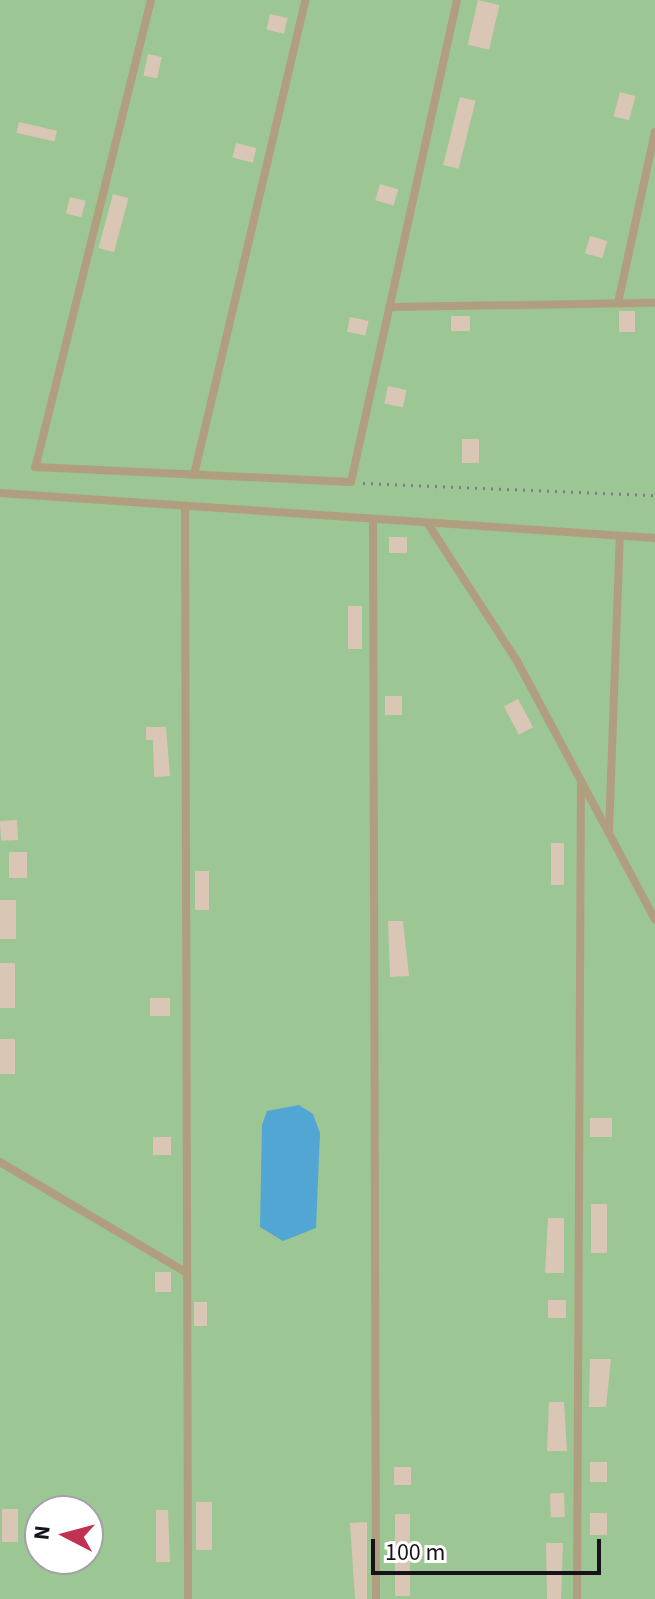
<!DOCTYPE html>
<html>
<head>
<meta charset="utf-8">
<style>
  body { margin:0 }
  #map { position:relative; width:655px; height:1599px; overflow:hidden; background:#f0e4fa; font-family:"Source Sans 3",sans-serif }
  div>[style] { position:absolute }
  .green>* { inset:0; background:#9dc695 }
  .water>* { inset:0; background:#51a6d4 }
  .building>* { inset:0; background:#dac6b4; transform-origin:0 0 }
  .path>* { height:3px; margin-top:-1.5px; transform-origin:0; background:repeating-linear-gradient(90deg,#827a89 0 2px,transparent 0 8px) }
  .service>* { height:8px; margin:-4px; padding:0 4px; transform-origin:4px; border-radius:4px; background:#b09e7f }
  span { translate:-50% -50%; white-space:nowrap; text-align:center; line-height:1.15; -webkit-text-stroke:6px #fff; paint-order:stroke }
  .north { position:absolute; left:24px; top:1495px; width:80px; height:80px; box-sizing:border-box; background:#fff; border:2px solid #a2a1a4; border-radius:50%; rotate:276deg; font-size:22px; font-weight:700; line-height:32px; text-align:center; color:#17131b }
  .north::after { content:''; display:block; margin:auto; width:28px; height:36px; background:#c13152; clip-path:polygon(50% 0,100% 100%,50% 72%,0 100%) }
  .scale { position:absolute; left:371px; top:1539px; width:230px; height:36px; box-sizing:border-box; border:4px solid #17131b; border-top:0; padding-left:10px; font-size:24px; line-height:28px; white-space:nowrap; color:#17131b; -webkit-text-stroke:6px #fff; paint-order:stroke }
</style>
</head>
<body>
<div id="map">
  <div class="green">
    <i style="clip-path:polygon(evenodd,0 0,655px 0,655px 1599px,0 1599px,0 0,40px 1511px,88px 1511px,88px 1559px,40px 1559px,40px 1511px)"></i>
  </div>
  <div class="water">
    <i style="clip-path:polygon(299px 1105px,313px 1114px,320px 1133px,316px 1228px,283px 1241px,260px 1227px,262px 1125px,267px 1111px)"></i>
  </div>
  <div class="building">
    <i style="left:478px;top:0;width:22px;height:46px;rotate:13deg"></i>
    <i style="left:270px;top:14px;width:18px;height:16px;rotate:13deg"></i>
    <i style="left:148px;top:54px;width:14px;height:22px;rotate:12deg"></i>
    <i style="left:620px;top:92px;width:16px;height:25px;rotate:15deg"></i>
    <i style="left:460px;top:97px;width:16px;height:70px;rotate:14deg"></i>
    <i style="left:19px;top:122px;width:39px;height:11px;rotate:13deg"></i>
    <i style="left:236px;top:143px;width:21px;height:15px;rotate:14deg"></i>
    <i style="left:380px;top:184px;width:19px;height:17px;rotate:16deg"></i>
    <i style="left:113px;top:194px;width:16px;height:56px;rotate:15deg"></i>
    <i style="left:70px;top:197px;width:16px;height:17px;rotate:14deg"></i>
    <i style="left:590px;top:236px;width:18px;height:18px;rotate:16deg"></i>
    <i style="left:619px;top:311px;width:16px;height:21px"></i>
    <i style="left:451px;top:316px;width:19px;height:15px"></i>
    <i style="left:350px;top:317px;width:19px;height:15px;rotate:12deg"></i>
    <i style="left:388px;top:386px;width:19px;height:18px;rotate:12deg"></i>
    <i style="left:462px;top:439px;width:17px;height:24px"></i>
    <i style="left:407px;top:537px;width:16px;height:18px;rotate:90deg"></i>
    <i style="left:348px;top:606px;width:14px;height:43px"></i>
    <i style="left:385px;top:696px;width:17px;height:19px"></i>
    <i style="left:518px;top:699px;width:32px;height:16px;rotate:62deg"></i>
    <i style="clip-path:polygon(146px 727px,166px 727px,170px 776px,154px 777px,153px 740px,146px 740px)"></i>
    <i style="left:17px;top:820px;width:20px;height:17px;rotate:87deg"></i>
    <i style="left:551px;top:843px;width:13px;height:42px"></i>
    <i style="left:9px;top:852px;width:18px;height:26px"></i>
    <i style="left:195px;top:871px;width:14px;height:39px"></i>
    <i style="left:16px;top:900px;width:39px;height:16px;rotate:90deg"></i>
    <i style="clip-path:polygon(388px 921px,403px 921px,409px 976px,390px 977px)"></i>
    <i style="left:0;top:963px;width:15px;height:45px"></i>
    <i style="left:150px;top:998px;width:20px;height:18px"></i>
    <i style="left:0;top:1039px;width:15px;height:35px"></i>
    <i style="left:590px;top:1118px;width:22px;height:19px"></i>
    <i style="left:153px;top:1137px;width:18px;height:18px"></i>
    <i style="left:591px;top:1204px;width:16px;height:49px"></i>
    <i style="clip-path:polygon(548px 1218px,564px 1218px,564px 1273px,545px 1273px)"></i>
    <i style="left:155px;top:1272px;width:16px;height:20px"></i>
    <i style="left:548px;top:1300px;width:18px;height:18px"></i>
    <i style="left:194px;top:1302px;width:13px;height:24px"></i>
    <i style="clip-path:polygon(590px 1359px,611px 1359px,606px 1407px,589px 1407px)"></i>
    <i style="clip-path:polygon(549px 1402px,564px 1402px,567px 1451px,547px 1451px)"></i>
    <i style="left:590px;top:1462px;width:17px;height:20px"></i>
    <i style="left:394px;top:1467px;width:17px;height:18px"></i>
    <i style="left:564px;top:1493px;width:24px;height:14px;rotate:88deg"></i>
    <i style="left:196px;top:1502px;width:16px;height:48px"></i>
    <i style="left:2px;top:1509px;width:16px;height:33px"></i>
    <i style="clip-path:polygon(156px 1510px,168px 1510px,170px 1562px,156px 1562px)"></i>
    <i style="left:607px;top:1513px;width:22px;height:17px;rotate:90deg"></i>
    <i style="left:395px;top:1514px;width:15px;height:82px"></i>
    <i style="clip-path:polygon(367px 1522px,367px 1599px,355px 1599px,350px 1523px)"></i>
    <i style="clip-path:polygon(546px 1543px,563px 1543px,561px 1599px,547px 1599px)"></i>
  </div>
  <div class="path">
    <i style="left:363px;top:483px;width:292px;rotate:2.4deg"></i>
  </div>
  <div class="service">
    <i style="left:151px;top:0;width:481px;rotate:103.9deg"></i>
    <i style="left:35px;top:467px;width:316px;rotate:2.7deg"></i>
    <i style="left:351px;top:482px;width:494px;rotate:-77.6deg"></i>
    <i style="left:618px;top:303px;width:175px;rotate:-77.8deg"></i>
    <i style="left:390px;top:307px;width:265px;rotate:-0.9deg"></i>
    <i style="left:194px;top:475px;width:488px;rotate:-76.8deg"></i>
    <i style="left:0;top:493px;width:657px;rotate:3.93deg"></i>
    <i style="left:185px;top:506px;width:1093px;rotate:89.84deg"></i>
    <i style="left:373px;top:520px;width:1079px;rotate:89.84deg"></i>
    <i style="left:428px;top:524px;width:163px;rotate:57deg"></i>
    <i style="left:517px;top:661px;width:293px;rotate:61.9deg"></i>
    <i style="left:609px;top:831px;width:295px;rotate:-87.9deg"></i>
    <i style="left:0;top:1162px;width:215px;rotate:30.7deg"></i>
    <i style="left:577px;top:1599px;width:818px;rotate:-89.72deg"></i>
  </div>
  <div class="north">N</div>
  <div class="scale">100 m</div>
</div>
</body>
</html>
